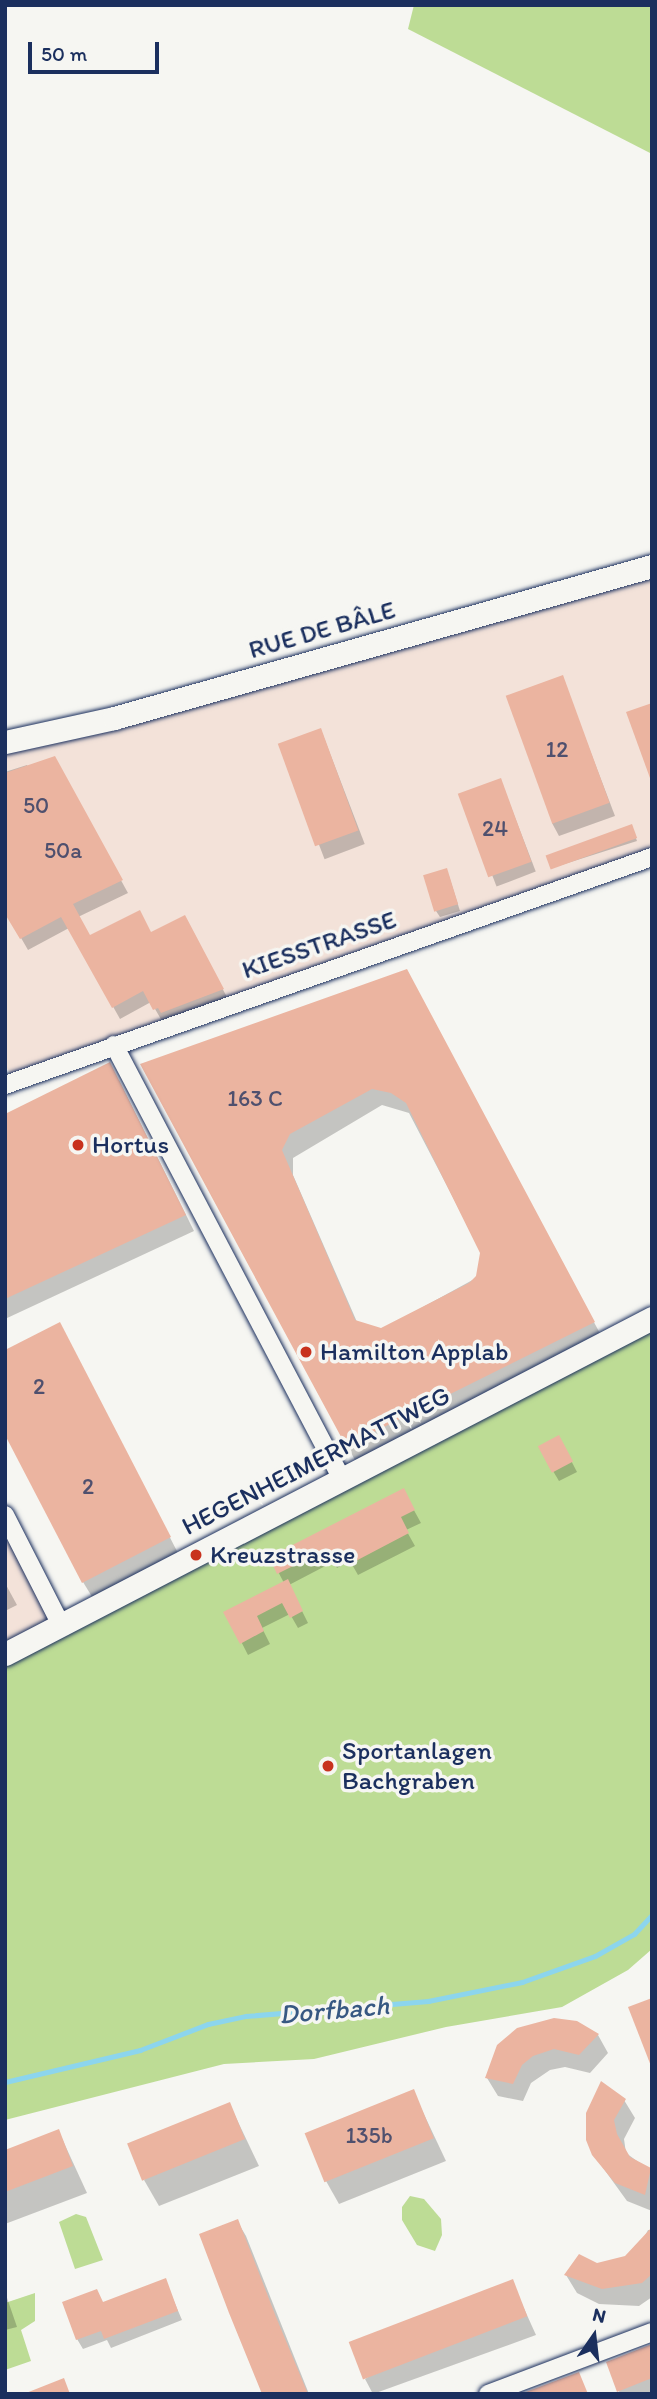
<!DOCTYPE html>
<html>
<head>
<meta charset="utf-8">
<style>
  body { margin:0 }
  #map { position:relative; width:657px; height:2399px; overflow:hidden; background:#f6f6f2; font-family:Itim,sans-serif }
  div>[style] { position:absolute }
  .built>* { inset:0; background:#f3e2d9 }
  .green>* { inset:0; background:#bddc95 }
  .shadow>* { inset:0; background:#0003; transform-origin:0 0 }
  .stream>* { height:5px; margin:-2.5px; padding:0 2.5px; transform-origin:2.5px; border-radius:2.5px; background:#8cd5ed }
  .building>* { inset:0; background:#ebb4a0; transform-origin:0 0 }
  .roads { filter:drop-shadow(0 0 2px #1b2f5e) drop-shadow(0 0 2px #1b2f5e) }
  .minor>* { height:18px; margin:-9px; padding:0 9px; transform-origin:9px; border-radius:9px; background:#f6f6f2 }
  .tertiary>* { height:23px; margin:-11.5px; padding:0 11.5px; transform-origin:11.5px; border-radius:11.5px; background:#f6f6f2 }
  .dots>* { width:19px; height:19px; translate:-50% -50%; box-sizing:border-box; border:4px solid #f6f6f2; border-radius:50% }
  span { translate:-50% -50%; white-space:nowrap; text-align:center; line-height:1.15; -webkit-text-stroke:7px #f6f6f2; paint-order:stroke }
  .number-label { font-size:23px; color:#4f506e }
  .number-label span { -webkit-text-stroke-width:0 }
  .street-label { font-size:26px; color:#1b2f5e }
  .poi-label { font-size:26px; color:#1b2f5e }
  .left { translate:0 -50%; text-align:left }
  .water-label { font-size:28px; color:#375882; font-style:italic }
  .frame { position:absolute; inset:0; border:7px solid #1b2f5e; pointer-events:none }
  .north { position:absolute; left:559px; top:2301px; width:70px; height:70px; -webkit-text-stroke:5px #f6f6f2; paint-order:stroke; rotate:14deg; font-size:19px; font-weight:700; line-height:28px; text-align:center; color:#1b2f5e }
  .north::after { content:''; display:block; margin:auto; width:24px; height:32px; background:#1b2f5e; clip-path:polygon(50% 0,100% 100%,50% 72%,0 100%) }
  .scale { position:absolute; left:28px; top:42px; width:131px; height:32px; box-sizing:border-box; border:4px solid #1b2f5e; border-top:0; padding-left:9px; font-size:21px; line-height:24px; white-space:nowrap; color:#1b2f5e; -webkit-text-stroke:5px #f6f6f2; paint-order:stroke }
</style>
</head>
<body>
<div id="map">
  <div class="built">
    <i style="clip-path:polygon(652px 557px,652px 857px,15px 1081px,5px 1065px,5px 739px)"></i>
    <i style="clip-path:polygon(5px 1515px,61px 1625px,5px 1654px)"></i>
  </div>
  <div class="green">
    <i style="clip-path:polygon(414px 5px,652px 5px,652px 154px,408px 29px)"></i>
    <i style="clip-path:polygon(652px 1318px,652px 1949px,628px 1970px,562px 2007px,446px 2027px,314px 2059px,224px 2064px,5px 2120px,5px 1654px)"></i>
    <i style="clip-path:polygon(410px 2196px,424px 2199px,441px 2219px,442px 2235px,435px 2251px,417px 2245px,402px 2220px,402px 2207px)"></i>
    <i style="clip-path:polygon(76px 2214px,86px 2217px,103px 2260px,75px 2269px,59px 2222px)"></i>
    <i style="clip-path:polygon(35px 2293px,35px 2321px,21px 2330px,31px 2361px,5px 2370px,5px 2303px)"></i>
  </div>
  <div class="shadow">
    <i style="clip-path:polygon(562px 677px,615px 816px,559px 836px,552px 823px)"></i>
    <i style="left:321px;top:730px;width:122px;height:43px;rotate:69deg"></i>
    <i style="clip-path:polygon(54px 759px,128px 893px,78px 917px,90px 938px,191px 929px,229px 1001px,169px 1025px,166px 1019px,162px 1021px,151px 1002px,120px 1019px,69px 928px,28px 950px,5px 910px,5px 772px,27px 765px,30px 770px)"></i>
    <i style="left:501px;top:781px;width:97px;height:42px;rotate:69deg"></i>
    <i style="clip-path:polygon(632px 828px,637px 841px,552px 868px)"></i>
    <i style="clip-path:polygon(449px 876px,460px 911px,440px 917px,436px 911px)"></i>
    <i style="clip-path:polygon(evenodd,413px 985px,603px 1339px,356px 1462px,143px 1065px,413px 985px,382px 1105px,409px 1113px,482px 1253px,478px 1277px,381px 1330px,357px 1322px,293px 1175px,293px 1158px,382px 1105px)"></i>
    <i style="clip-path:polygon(119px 1080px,194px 1231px,5px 1319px,5px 1116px)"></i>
    <i style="clip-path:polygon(69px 1342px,179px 1555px,94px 1600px,83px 1582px)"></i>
    <i style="clip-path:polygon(564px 1447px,577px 1472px,559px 1481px,553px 1471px)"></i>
    <i style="clip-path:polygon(410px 1503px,421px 1523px,406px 1530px,415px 1546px,358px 1575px,350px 1561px,337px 1568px,333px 1562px,289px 1585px,308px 1623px,298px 1628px,290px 1614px,262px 1628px,270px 1644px,248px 1655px,226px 1612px,284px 1583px,271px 1558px)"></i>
    <i style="clip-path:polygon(5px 1583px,17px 1605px,5px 1611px)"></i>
    <i style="clip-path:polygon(598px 2035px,608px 2053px,590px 2073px,565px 2067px,550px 2070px,531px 2083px,523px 2101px,498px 2096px,487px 2078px,499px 2046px)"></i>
    <i style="clip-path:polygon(413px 2091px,446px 2161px,339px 2204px,326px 2181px)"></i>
    <i style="clip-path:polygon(624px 2100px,635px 2118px,624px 2139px,626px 2153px,652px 2172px,652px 2211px,627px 2201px,593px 2154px)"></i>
    <i style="clip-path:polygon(230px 2105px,259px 2166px,159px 2206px,144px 2180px)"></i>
    <i style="clip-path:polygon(59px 2132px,87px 2193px,5px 2224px,5px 2151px)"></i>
    <i style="clip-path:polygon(237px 2221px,246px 2236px,309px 2394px,264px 2394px)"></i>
    <i style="clip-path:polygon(648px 2230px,652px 2230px,652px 2297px,639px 2306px,599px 2304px,577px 2293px,566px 2275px,626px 2257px,640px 2246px)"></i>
    <i style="clip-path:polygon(165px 2280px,182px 2320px,111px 2348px,107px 2340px,83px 2349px,77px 2339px,103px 2304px)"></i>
    <i style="clip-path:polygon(512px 2282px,536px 2335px,373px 2394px,365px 2379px)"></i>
    <i style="clip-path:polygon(5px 2292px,17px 2327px,5px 2330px)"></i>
    <i style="clip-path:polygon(652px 2345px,652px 2393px,620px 2394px,619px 2391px)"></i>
  </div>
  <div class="stream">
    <i style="left:5px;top:2082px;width:139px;rotate:-13.3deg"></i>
    <i style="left:140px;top:2050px;width:73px;rotate:-20.9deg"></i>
    <i style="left:208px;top:2024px;width:39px;rotate:-12deg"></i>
    <i style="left:246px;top:2016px;width:183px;rotate:-4.7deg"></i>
    <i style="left:428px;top:2001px;width:96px;rotate:-11.4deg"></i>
    <i style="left:522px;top:1982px;width:77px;rotate:-19.6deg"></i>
    <i style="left:595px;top:1956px;width:45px;rotate:-29.4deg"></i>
    <i style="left:634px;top:1934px;width:26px;rotate:-47deg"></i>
  </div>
  <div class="building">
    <i style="left:563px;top:675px;width:136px;height:61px;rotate:70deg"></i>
    <i style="clip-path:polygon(652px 703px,652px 778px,650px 778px,626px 712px)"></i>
    <i style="left:321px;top:728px;width:109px;height:46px;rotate:70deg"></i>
    <i style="clip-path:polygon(55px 756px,123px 880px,73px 904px,90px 935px,140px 910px,151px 932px,185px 915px,224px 989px,161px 1013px,158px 1008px,153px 1010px,143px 991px,112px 1008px,61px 917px,20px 939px,5px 914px,5px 773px)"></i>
    <i style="left:501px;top:778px;width:89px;height:46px;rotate:70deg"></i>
    <i style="left:632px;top:824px;width:15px;height:92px;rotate:70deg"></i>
    <i style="left:447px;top:868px;width:38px;height:25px;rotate:73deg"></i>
    <i style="clip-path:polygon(evenodd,407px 969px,595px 1322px,346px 1446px,140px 1064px,407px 969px,372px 1089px,391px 1093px,406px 1103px,480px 1253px,476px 1276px,469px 1283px,381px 1328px,355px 1320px,282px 1150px,290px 1134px,372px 1089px)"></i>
    <i style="clip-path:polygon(110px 1062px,186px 1215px,5px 1299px,5px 1114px)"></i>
    <i style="clip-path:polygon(60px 1322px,171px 1537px,82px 1583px,5px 1435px,5px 1350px)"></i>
    <i style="left:559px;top:1435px;width:30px;height:24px;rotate:62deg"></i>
    <i style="clip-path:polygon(404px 1488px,415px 1510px,401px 1517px,409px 1533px,350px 1564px,341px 1549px,328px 1556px,325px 1550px,277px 1574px,269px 1557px)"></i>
    <i style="clip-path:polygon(288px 1579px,303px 1611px,290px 1618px,282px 1603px,257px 1616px,264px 1631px,240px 1644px,223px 1612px)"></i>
    <i style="clip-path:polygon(652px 1998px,652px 2066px,651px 2066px,628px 2007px)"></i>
    <i style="clip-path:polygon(554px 2018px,577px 2021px,599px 2034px,579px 2055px,554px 2049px,533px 2056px,522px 2065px,513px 2084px,485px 2078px,497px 2045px,517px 2028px)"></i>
    <i style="clip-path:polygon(601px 2081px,626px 2099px,614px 2120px,617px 2134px,630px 2157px,651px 2168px,645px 2195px,615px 2183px,592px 2155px,586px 2140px,586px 2113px)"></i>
    <i style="left:414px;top:2089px;width:53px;height:118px;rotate:68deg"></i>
    <i style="left:230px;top:2102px;width:40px;height:111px;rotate:68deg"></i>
    <i style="clip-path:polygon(59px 2129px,73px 2166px,5px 2192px,5px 2150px)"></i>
    <i style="clip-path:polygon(238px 2219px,276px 2317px,308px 2394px,262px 2394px,229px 2313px,199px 2234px)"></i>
    <i style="clip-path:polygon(652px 2227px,652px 2274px,642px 2283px,602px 2289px,564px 2275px,579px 2254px,597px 2263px,625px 2256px)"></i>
    <i style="clip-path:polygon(166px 2278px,178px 2311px,104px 2339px,101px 2331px,76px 2340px,62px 2302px,97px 2289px,103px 2302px)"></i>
    <i style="left:513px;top:2279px;width:40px;height:176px;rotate:69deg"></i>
    <i style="clip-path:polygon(652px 2344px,652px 2378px,617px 2392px,606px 2362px)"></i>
    <i style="clip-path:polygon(579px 2372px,588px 2394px,523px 2394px,523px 2393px)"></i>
    <i style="clip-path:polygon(64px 2378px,70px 2394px,26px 2394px,26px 2393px)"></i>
  </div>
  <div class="roads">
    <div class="minor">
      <i style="left:114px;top:1045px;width:490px;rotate:62.3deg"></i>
      <i style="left:5px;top:1085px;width:686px;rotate:-19.41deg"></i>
      <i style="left:5px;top:1515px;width:123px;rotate:63deg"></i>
      <i style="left:488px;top:2394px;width:175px;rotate:-20.7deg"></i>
    </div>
    <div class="tertiary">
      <i style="left:5px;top:742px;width:112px;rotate:-12.4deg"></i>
      <i style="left:114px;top:718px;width:559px;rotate:-15.78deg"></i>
      <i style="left:5px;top:1654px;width:729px;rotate:-27.44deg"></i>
    </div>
  </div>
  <div class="dots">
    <i style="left:78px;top:1145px;background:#c8321e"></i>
    <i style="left:306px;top:1352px;background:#c8321e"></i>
    <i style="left:196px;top:1555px;background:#c8321e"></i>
    <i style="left:328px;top:1766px;background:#c8321e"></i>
  </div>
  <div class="number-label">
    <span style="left:557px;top:749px">12</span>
    <span style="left:36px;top:805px">50</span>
    <span style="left:495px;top:828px">24</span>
    <span style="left:63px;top:850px">50a</span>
    <span style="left:255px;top:1098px">163 C</span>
    <span style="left:39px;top:1386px">2</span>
    <span style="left:88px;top:1486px">2</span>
    <span style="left:369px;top:2135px">135b</span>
  </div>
  <div class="street-label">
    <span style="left:322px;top:630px;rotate:-16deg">RUE DE BÂLE</span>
    <span style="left:319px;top:945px;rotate:-19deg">KIESSTRASSE</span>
    <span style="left:316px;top:1461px;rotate:-27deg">HEGENHEIMERMATTWEG</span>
  </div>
  <div class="poi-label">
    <span class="left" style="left:92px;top:1145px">Hortus</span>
    <span class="left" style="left:320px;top:1352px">Hamilton Applab</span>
    <span class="left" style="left:210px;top:1555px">Kreuzstrasse</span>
    <span class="left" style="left:342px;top:1766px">Sportanlagen<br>Bachgraben</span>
  </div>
  <div class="water-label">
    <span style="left:334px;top:2009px;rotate:-5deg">Dorfbach</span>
  </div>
  <div class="frame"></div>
  <div class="north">N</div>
  <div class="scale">50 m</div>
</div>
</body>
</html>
